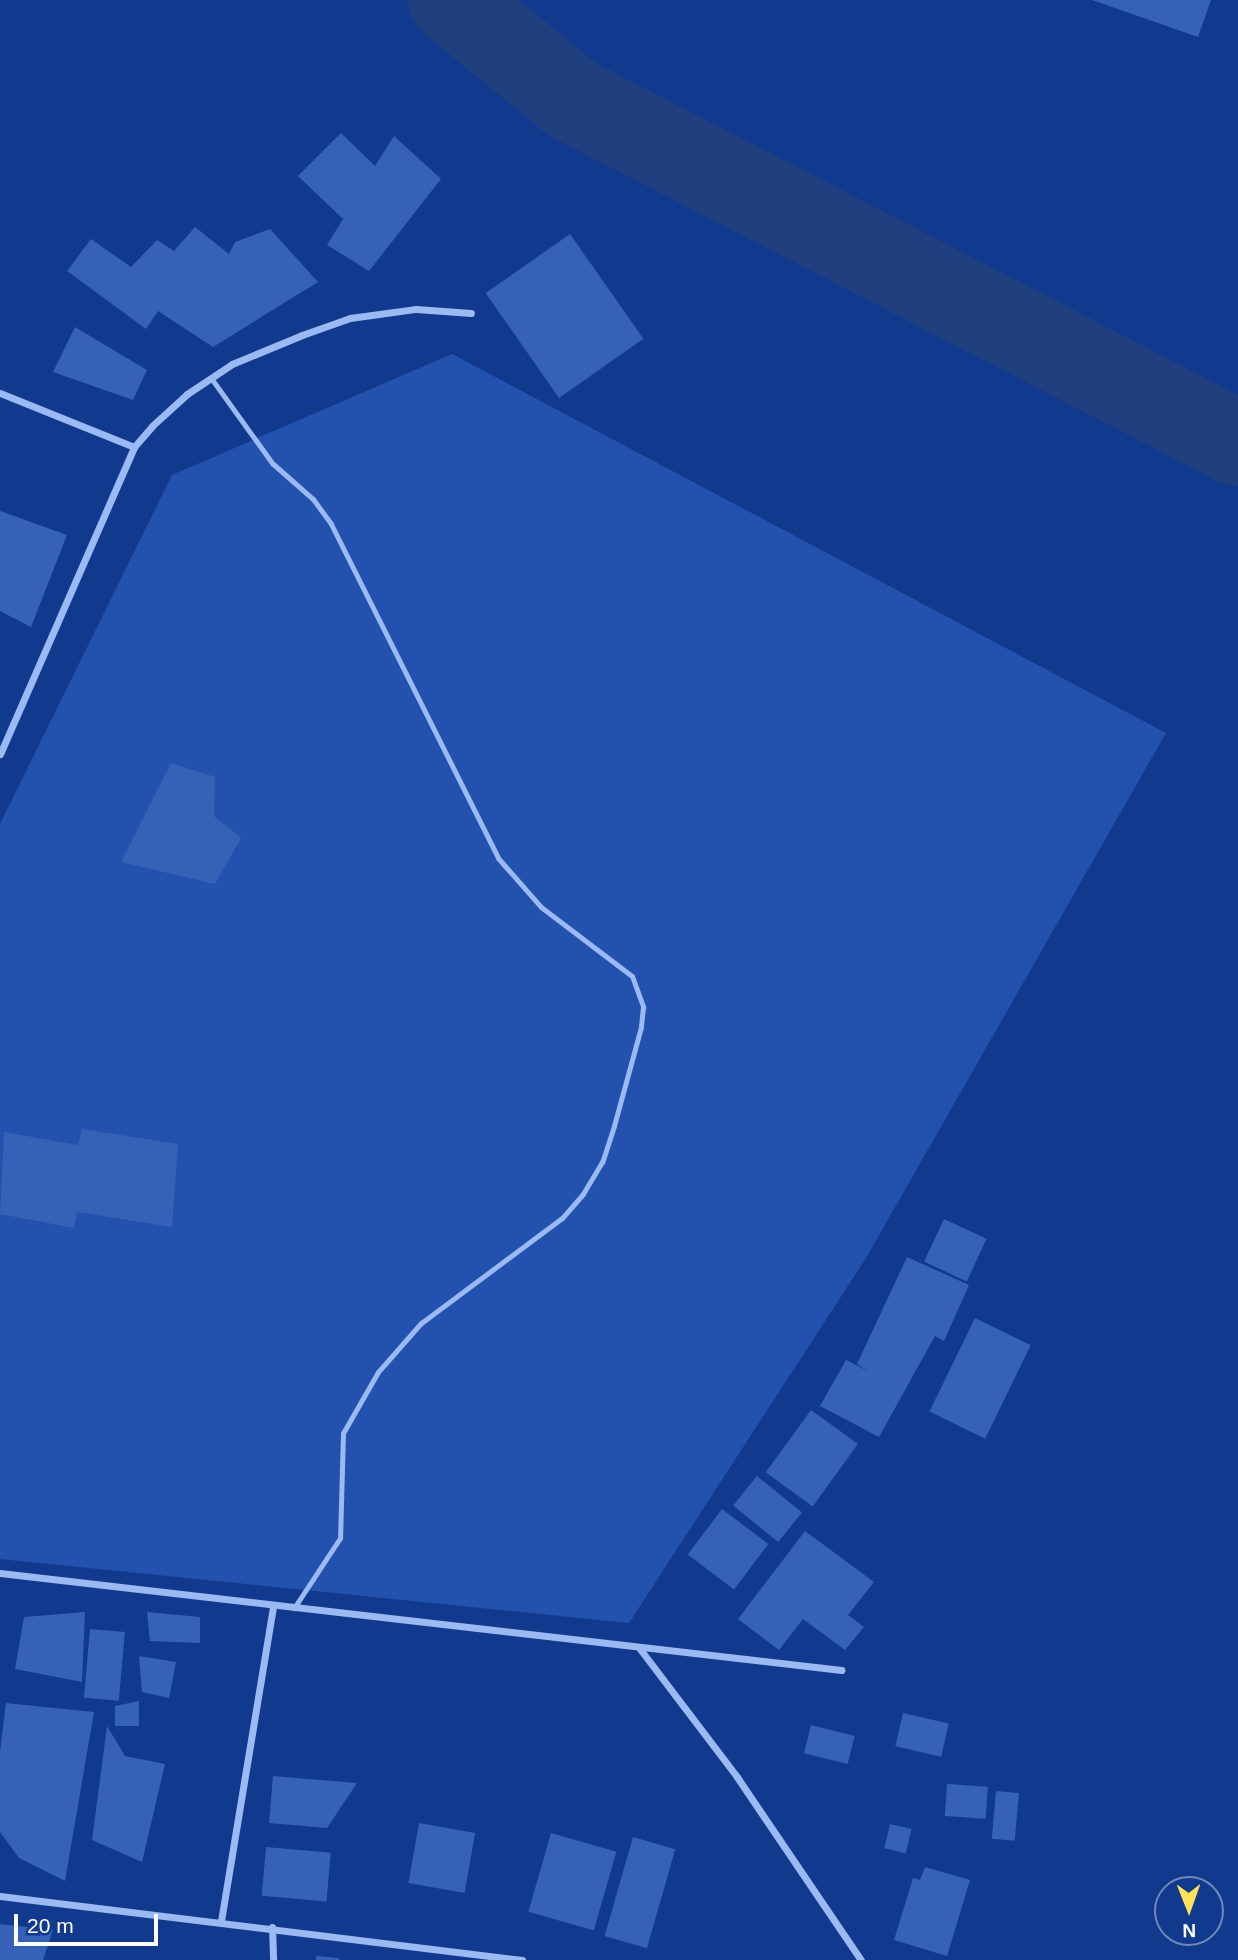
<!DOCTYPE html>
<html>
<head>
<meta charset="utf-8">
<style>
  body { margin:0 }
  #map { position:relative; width:1238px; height:1960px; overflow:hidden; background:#113a8e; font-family:Arial,sans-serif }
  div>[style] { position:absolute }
  .green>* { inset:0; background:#2352ae }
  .river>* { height:86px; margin:-43px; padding:0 43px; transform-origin:43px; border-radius:43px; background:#203f7e }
  .building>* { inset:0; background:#3561b6; transform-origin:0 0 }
  .lane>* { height:5px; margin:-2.5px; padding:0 2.5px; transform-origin:2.5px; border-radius:2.5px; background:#9bb9f2 }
  .street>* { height:7px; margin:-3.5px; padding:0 3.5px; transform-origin:3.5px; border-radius:3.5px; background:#9bb9f2 }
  span { translate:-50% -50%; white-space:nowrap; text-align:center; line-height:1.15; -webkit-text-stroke:7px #113a8e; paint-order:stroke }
  .north { position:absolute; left:1154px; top:1876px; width:70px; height:70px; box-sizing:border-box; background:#113a8e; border:2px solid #7089bb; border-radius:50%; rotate:179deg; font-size:19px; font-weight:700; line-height:28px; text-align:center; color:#fff }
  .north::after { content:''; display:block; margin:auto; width:24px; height:32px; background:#ffe25b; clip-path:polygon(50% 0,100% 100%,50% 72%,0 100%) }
  .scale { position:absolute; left:14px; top:1914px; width:144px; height:32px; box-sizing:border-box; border:4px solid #fff; border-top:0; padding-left:9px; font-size:21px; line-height:24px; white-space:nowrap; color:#fff; -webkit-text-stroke:5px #113a8e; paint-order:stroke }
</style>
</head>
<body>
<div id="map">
  <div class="green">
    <i style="clip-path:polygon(452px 354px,1166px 733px,866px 1258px,629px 1623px,0 1559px,0 824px,172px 475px)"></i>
  </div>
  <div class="river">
    <i style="left:451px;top:0;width:156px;rotate:39.3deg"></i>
    <i style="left:572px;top:99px;width:750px;rotate:27.32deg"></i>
  </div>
  <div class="building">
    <i style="clip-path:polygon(1092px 0,1211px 0,1198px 37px)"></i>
    <i style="clip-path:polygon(341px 133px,375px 166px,394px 136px,441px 179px,369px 271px,327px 245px,343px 219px,298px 176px)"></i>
    <i style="clip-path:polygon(195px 227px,229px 254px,235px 242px,270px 229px,318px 282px,213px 347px,158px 311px,146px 329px,67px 271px,91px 239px,131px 267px,157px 240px,174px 251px)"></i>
    <i style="left:570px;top:234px;width:128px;height:103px;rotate:55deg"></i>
    <i style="clip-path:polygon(75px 327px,147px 370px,133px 400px,53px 372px)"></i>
    <i style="clip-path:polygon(0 511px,67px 535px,31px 627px,0 611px)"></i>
    <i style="clip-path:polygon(171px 763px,215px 777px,214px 816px,241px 838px,215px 884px,121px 862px)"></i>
    <i style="clip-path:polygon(82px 1129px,178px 1144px,172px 1227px,77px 1212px,74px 1228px,0 1214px,4px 1132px,78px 1145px)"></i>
    <i style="left:944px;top:1219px;width:47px;height:47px;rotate:25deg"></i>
    <i style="clip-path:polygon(907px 1257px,969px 1285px,944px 1341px,935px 1336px,879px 1437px,820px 1406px,846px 1360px,868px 1371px,857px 1364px)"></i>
    <i style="left:975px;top:1318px;width:62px;height:104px;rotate:26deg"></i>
    <i style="left:811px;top:1410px;width:58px;height:77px;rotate:36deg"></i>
    <i style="left:757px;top:1476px;width:58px;height:38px;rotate:39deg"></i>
    <i style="left:722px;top:1509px;width:58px;height:57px;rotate:37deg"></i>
    <i style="clip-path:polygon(805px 1531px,874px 1582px,848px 1615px,864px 1627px,845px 1650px,803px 1619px,779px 1650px,738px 1619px)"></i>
    <i style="clip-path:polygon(85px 1612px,82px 1682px,15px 1669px,24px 1617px)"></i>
    <i style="clip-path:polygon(147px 1612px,200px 1617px,200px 1643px,150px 1641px)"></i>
    <i style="left:90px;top:1629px;width:35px;height:69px;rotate:5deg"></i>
    <i style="clip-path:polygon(139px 1656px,176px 1662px,169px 1698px,142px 1692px)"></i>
    <i style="clip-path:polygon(139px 1701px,139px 1726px,115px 1726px,115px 1706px)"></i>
    <i style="clip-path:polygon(6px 1703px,94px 1712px,65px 1881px,19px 1858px,0 1832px,0 1752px)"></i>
    <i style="left:903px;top:1713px;width:47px;height:34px;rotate:13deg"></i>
    <i style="left:811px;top:1725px;width:45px;height:29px;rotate:14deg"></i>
    <i style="clip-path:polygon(107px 1726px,125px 1756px,165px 1764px,142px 1862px,92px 1840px)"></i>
    <i style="clip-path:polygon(273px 1776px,357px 1783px,327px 1828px,269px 1823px)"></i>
    <i style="left:947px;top:1784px;width:41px;height:32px;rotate:4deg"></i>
    <i style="left:996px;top:1791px;width:23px;height:48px;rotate:5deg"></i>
    <i style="left:419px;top:1823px;width:57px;height:61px;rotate:10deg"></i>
    <i style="left:890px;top:1824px;width:22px;height:25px;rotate:13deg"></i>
    <i style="left:551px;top:1833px;width:68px;height:82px;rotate:16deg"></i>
    <i style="left:633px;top:1837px;width:44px;height:103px;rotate:16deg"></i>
    <i style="left:266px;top:1847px;width:65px;height:49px;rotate:5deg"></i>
    <i style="clip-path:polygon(925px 1867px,970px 1880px,947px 1956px,894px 1940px,913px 1878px,920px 1880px)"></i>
    <i style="clip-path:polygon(0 1924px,53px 1930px,43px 1960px,0 1960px)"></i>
    <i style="clip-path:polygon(316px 1956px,339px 1958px,339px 1960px,316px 1960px)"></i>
  </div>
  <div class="lane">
    <i style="left:211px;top:378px;width:105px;rotate:54.3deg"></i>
    <i style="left:272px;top:463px;width:55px;rotate:41.3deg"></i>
    <i style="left:313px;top:499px;width:31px;rotate:54deg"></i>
    <i style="left:331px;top:524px;width:373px;rotate:63.4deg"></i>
    <i style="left:498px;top:858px;width:65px;rotate:48.7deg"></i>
    <i style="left:541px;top:907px;width:114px;rotate:37.2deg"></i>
    <i style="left:632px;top:976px;width:33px;rotate:70deg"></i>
    <i style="left:643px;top:1007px;width:20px;rotate:96deg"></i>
    <i style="left:641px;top:1027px;width:103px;rotate:105.3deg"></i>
    <i style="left:614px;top:1126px;width:38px;rotate:108deg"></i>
    <i style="left:602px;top:1162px;width:37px;rotate:121deg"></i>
    <i style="left:583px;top:1194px;width:32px;rotate:131deg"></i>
    <i style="left:562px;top:1218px;width:176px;rotate:143.3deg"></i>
    <i style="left:421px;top:1323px;width:65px;rotate:131.3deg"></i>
    <i style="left:378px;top:1372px;width:70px;rotate:119.8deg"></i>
    <i style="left:343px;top:1433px;width:105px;rotate:91.6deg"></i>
    <i style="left:340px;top:1538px;width:84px;rotate:123.3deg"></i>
  </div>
  <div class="street">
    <i style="left:0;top:393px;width:144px;rotate:21.9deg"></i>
    <i style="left:0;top:754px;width:335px;rotate:-66.4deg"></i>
    <i style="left:134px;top:447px;width:28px;rotate:-49deg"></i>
    <i style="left:152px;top:426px;width:47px;rotate:-42.4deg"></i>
    <i style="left:187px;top:394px;width:54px;rotate:-33.7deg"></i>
    <i style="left:232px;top:364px;width:76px;rotate:-22.5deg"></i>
    <i style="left:302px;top:335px;width:51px;rotate:-19.5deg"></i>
    <i style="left:350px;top:318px;width:67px;rotate:-7.8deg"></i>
    <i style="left:416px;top:309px;width:55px;rotate:4.2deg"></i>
    <i style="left:0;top:1573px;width:847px;rotate:6.58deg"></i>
    <i style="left:640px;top:1649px;width:161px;rotate:52.8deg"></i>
    <i style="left:737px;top:1777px;width:221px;rotate:55.9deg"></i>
    <i style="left:0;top:1896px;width:526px;rotate:6.99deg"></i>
    <i style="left:221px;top:1921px;width:318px;rotate:-80.6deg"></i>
    <i style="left:272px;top:1927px;width:33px;rotate:88deg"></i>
  </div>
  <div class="north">N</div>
  <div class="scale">20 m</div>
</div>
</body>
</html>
